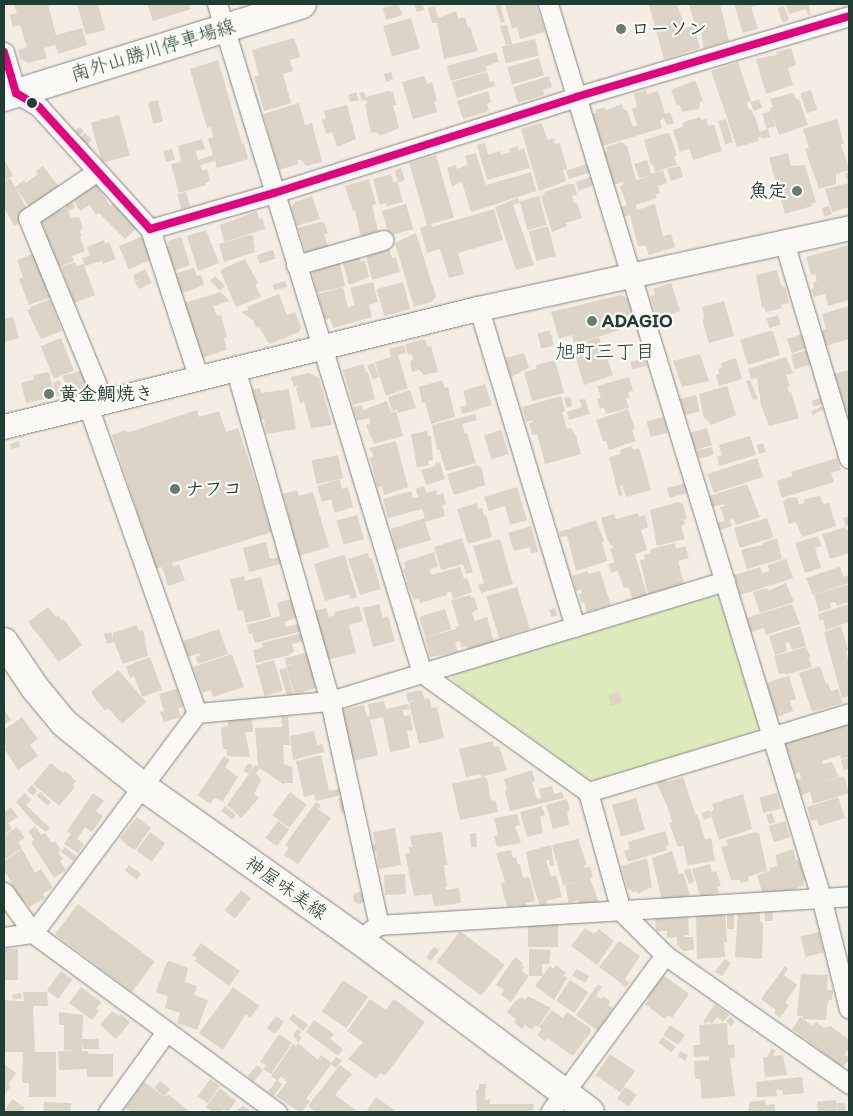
<!DOCTYPE html>
<html>
<head>
<meta charset="utf-8">
<style>
  body { margin:0 }
  #map { position:relative; width:853px; height:1116px; overflow:hidden; background:#f3ede3; font-family:Itim,"Klee One",sans-serif }
  div>[style] { position:absolute }
  .green>* { inset:0; background:#dfeabc }
  .building>* { inset:0; background:#dbd4c7; transform-origin:0 0 }
  .round { border-radius:50% }
  .roads { filter:drop-shadow(0 0 1px #848781) drop-shadow(0 0 1px #848781) }
  .minor>* { height:19px; margin:-9.5px; padding:0 9.5px; transform-origin:9.5px; border-radius:9.5px; background:#faf9f6 }
  .tertiary>* { height:24px; margin:-12px; padding:0 12px; transform-origin:12px; border-radius:12px; background:#faf9f6 }
  .secondary>* { height:28px; margin:-14px; padding:0 14px; transform-origin:14px; border-radius:14px; background:#faf9f6 }
  .bus-1>* { height:8px; margin:-4px; padding:0 4px; transform-origin:4px; border-radius:4px; background:#e5007d }
  .dots>* { width:14px; height:14px; translate:-50% -50%; box-sizing:border-box; border:2px solid #fdfcf7; border-radius:50% }
  span { translate:-50% -50%; white-space:nowrap; text-align:center; line-height:1.15; -webkit-text-stroke:4.5px #fdfcf7; paint-order:stroke }
  .poi-label { font-size:19px; color:#1f3d34; font-weight:700 }
  .left { translate:0 -50%; text-align:left }
  .right { translate:-100% -50%; text-align:right }
  .street-label { font-size:19px; color:#1f3d34 }
  .neighbourhood-label { font-size:20px; color:#1f3d34 }
  .frame { position:absolute; inset:0; border:5px solid #1f3d34; pointer-events:none }
</style>
</head>
<body>
<div id="map">
  <div class="green">
    <i style="clip-path:polygon(712px 595px,719px 598px,759px 725px,756px 732px,596px 780px,586px 778px,452px 681px,452px 673px)"></i>
  </div>
  <div class="building">
    <i style="clip-path:polygon(48px 4px,56px 35px,82px 28px,87px 45px,58px 54px,55px 45px,44px 48px,47px 58px,28px 63px,20px 59px,18px 50px,27px 47px,20px 25px,13px 27px,10px 15px,17px 13px,14px 5px)"></i>
    <i style="clip-path:polygon(77px 4px,98px 4px,105px 30px,86px 35px)"></i>
    <i style="clip-path:polygon(147px 4px,189px 4px,191px 9px,153px 21px)"></i>
    <i style="clip-path:polygon(398px 4px,403px 15px,386px 20px,383px 8px)"></i>
    <i style="clip-path:polygon(414px 4px,422px 4px,425px 10px,417px 12px)"></i>
    <i style="clip-path:polygon(495px 4px,500px 4px,505px 22px,501px 23px)"></i>
    <i style="clip-path:polygon(505px 4px,536px 4px,545px 32px,520px 39px,517px 27px,512px 29px)"></i>
    <i style="clip-path:polygon(652px 4px,677px 4px,685px 28px,694px 25px,700px 48px,664px 59px,649px 5px)"></i>
    <i style="clip-path:polygon(689px 4px,720px 4px,729px 41px,704px 48px,700px 28px,696px 29px)"></i>
    <i style="clip-path:polygon(734px 4px,761px 4px,751px 7px,758px 29px,743px 33px)"></i>
    <i style="clip-path:polygon(786px 4px,808px 4px,811px 14px,808px 15px,806px 9px,789px 14px)"></i>
    <i style="clip-path:polygon(435px 6px,438px 18px,456px 11px,458px 19px,465px 17px,468px 28px,470px 27px,478px 51px,444px 59px,437px 23px,432px 23px,428px 8px)"></i>
    <i style="left:784px;top:6px;width:15px;height:7px;rotate:70deg"></i>
    <i style="left:411px;top:18px;width:32px;height:29px;rotate:74deg"></i>
    <i style="clip-path:polygon(507px 25px,512px 44px,506px 45px,500px 26px)"></i>
    <i style="clip-path:polygon(294px 38px,300px 57px,290px 60px,293px 71px,283px 74px,291px 103px,264px 111px,254px 77px,259px 75px,252px 50px)"></i>
    <i style="left:535px;top:39px;width:17px;height:34px;rotate:77deg"></i>
    <i style="clip-path:polygon(791px 48px,796px 65px,788px 68px,793px 85px,766px 94px,756px 59px,777px 55px,776px 52px)"></i>
    <i style="clip-path:polygon(496px 52px,499px 62px,486px 66px,487px 71px,451px 81px,447px 66px)"></i>
    <i style="left:539px;top:58px;width:18px;height:33px;rotate:74deg"></i>
    <i style="clip-path:polygon(218px 60px,242px 144px,244px 143px,248px 159px,217px 168px,215px 161px,200px 165px,202px 171px,207px 169px,210px 181px,205px 183px,206px 185px,179px 193px,171px 164px,181px 162px,178px 146px,202px 139px,205px 149px,196px 151px,198px 160px,213px 155px,208px 139px,213px 137px,211px 127px,207px 128px,190px 69px)"></i>
    <i style="clip-path:polygon(738px 62px,751px 101px,746px 102px,749px 110px,751px 109px,756px 120px,760px 132px,768px 129px,770px 137px,762px 139px,762px 137px,758px 138px,759px 141px,737px 147px,711px 71px)"></i>
    <i style="clip-path:polygon(391px 72px,393px 79px,386px 82px,384px 74px)"></i>
    <i style="clip-path:polygon(487px 72px,490px 82px,494px 81px,495px 86px,457px 98px,452px 82px)"></i>
    <i style="clip-path:polygon(424px 76px,427px 84px,432px 82px,437px 101px,434px 102px,437px 112px,413px 119px,402px 82px)"></i>
    <i style="clip-path:polygon(549px 76px,552px 87px,543px 90px,544px 95px,518px 103px,513px 87px)"></i>
    <i style="clip-path:polygon(693px 81px,696px 82px,703px 101px,700px 102px,699px 109px,682px 112px,680px 105px,677px 106px,671px 90px)"></i>
    <i style="clip-path:polygon(646px 90px,647px 94px,658px 91px,665px 114px,670px 112px,674px 123px,667px 125px,663px 117px,663px 119px,660px 121px,662px 128px,603px 146px,592px 114px,596px 113px,595px 110px,605px 107px,606px 110px,622px 104px,624px 110px,627px 110px,633px 127px,637px 125px,632px 109px,637px 107px,634px 94px)"></i>
    <i style="left:811px;top:90px;width:21px;height:11px;rotate:73deg"></i>
    <i style="clip-path:polygon(388px 91px,393px 92px,396px 105px,393px 105px,399px 128px,380px 136px,376px 132px,371px 133px,365px 105px,367px 104px,366px 100px,362px 101px,359px 93px,364px 92px,366px 97px)"></i>
    <i style="clip-path:polygon(488px 91px,491px 102px,487px 104px,489px 111px,463px 119px,457px 101px)"></i>
    <i style="clip-path:polygon(356px 92px,359px 100px,350px 102px,348px 95px)"></i>
    <i style="clip-path:polygon(793px 93px,797px 100px,799px 99px,808px 125px,779px 135px,770px 108px,773px 107px,770px 99px)"></i>
    <i style="left:759px;top:99px;width:9px;height:9px;rotate:69deg"></i>
    <i style="left:158px;top:100px;width:22px;height:10px;rotate:77deg"></i>
    <i style="clip-path:polygon(299px 103px,305px 125px,312px 123px,322px 162px,306px 166px,301px 160px,297px 160px,298px 164px,279px 170px,263px 114px)"></i>
    <i style="clip-path:polygon(347px 105px,356px 139px,337px 147px,332px 132px,326px 134px,322px 120px,326px 119px,324px 111px)"></i>
    <i style="left:771px;top:111px;width:16px;height:9px;rotate:75deg"></i>
    <i style="left:119px;top:115px;width:42px;height:29px;rotate:75deg"></i>
    <i style="clip-path:polygon(700px 117px,701px 120px,706px 119px,708px 126px,714px 125px,722px 151px,693px 160px,685px 135px,689px 149px,680px 152px,673px 130px,682px 127px,684px 122px)"></i>
    <i style="left:726px;top:119px;width:24px;height:8px;rotate:73deg"></i>
    <i style="clip-path:polygon(837px 119px,844px 144px,841px 144px,849px 170px,836px 174px,836px 184px,819px 189px,805px 149px,809px 148px,803px 129px)"></i>
    <i style="clip-path:polygon(541px 123px,548px 140px,554px 138px,555px 144px,560px 143px,567px 169px,563px 170px,566px 181px,539px 191px,521px 129px)"></i>
    <i style="clip-path:polygon(80px 127px,84px 132px,78px 136px,74px 131px)"></i>
    <i style="clip-path:polygon(85px 133px,92px 140px,88px 144px,101px 162px,100px 163px,79px 138px)"></i>
    <i style="clip-path:polygon(667px 133px,670px 134px,677px 156px,674px 156px,677px 165px,655px 172px,653px 164px,651px 165px,644px 140px)"></i>
    <i style="clip-path:polygon(622px 142px,627px 146px,636px 180px,650px 176px,639px 178px,634px 164px,647px 160px,651px 174px,663px 170px,667px 183px,658px 186px,660px 193px,656px 195px,657px 198px,636px 205px,637px 210px,655px 204px,663px 236px,671px 234px,675px 247px,649px 255px,646px 246px,638px 246px,630px 215px,623px 217px,620px 208px,627px 205px,620px 187px,624px 182px,613px 185px,604px 152px,607px 151px,606px 147px)"></i>
    <i style="clip-path:polygon(485px 143px,488px 155px,500px 151px,501px 155px,510px 152px,509px 149px,518px 146px,519px 150px,524px 148px,530px 168px,487px 180px,477px 145px)"></i>
    <i style="left:172px;top:149px;width:11px;height:9px;rotate:75deg"></i>
    <i style="clip-path:polygon(476px 153px,486px 185px,531px 172px,536px 191px,471px 212px,462px 182px,452px 186px,447px 168px,456px 165px,457px 169px,468px 165px,465px 156px)"></i>
    <i style="clip-path:polygon(788px 153px,791px 166px,805px 165px,816px 202px,811px 204px,812px 206px,785px 214px,769px 158px)"></i>
    <i style="left:436px;top:155px;width:65px;height:28px;rotate:74deg"></i>
    <i style="clip-path:polygon(4px 160px,13px 175px,4px 181px)"></i>
    <i style="left:587px;top:164px;width:9px;height:22px;rotate:72deg"></i>
    <i style="clip-path:polygon(43px 166px,59px 187px,30px 208px,15px 187px,24px 180px,26px 183px,38px 174px,36px 171px)"></i>
    <i style="clip-path:polygon(680px 166px,683px 177px,671px 181px,667px 169px)"></i>
    <i style="left:401px;top:168px;width:13px;height:7px;rotate:72deg"></i>
    <i style="clip-path:polygon(849px 172px,849px 207px,832px 212px,825px 189px,848px 183px,845px 173px)"></i>
    <i style="clip-path:polygon(391px 174px,394px 182px,397px 181px,403px 202px,387px 206px,386px 203px,380px 205px,373px 179px)"></i>
    <i style="left:591px;top:177px;width:9px;height:16px;rotate:72deg"></i>
    <i style="clip-path:polygon(10px 178px,27px 209px,19px 214px,23px 221px,14px 226px,6px 211px,4px 212px,4px 182px)"></i>
    <i style="clip-path:polygon(369px 179px,376px 204px,372px 205px,378px 231px,361px 237px,355px 210px,353px 211px,345px 186px)"></i>
    <i style="clip-path:polygon(90px 184px,97px 185px,110px 206px,115px 202px,139px 226px,125px 239px,99px 213px,96px 215px,90px 205px,80px 211px,71px 197px)"></i>
    <i style="clip-path:polygon(569px 184px,574px 184px,577px 195px,572px 196px,574px 204px,577px 203px,582px 218px,566px 223px,567px 226px,552px 232px,541px 196px,545px 195px,544px 192px)"></i>
    <i style="left:186px;top:192px;width:15px;height:9px;rotate:74deg"></i>
    <i style="clip-path:polygon(312px 196px,320px 219px,297px 226px,291px 208px,295px 202px)"></i>
    <i style="left:539px;top:196px;width:30px;height:20px;rotate:75deg"></i>
    <i style="clip-path:polygon(71px 198px,75px 208px,68px 211px,71px 218px,79px 217px,83px 228px,80px 231px,82px 236px,80px 237px,85px 251px,72px 256px,74px 261px,59px 267px,50px 243px,47px 244px,44px 235px,47px 234px,40px 218px,66px 208px,63px 201px)"></i>
    <i style="clip-path:polygon(518px 198px,520px 203px,513px 205px,534px 265px,516px 270px,495px 207px)"></i>
    <i style="left:406px;top:204px;width:26px;height:25px;rotate:74deg"></i>
    <i style="left:829px;top:206px;width:9px;height:8px;rotate:72deg"></i>
    <i style="clip-path:polygon(494px 209px,503px 240px,458px 253px,464px 274px,449px 278px,440px 249px,427px 253px,420px 228px,431px 224px,432px 227px)"></i>
    <i style="clip-path:polygon(257px 211px,259px 218px,263px 219px,265px 229px,224px 242px,220px 225px)"></i>
    <i style="clip-path:polygon(320px 222px,324px 222px,328px 233px,324px 235px,328px 247px,306px 254px,298px 228px)"></i>
    <i style="left:548px;top:226px;width:31px;height:20px;rotate:75deg"></i>
    <i style="clip-path:polygon(206px 230px,219px 263px,198px 271px,187px 236px)"></i>
    <i style="clip-path:polygon(416px 233px,436px 297px,431px 302px,414px 307px,395px 243px)"></i>
    <i style="clip-path:polygon(249px 235px,253px 235px,255px 252px,224px 262px,219px 244px)"></i>
    <i style="left:143px;top:236px;width:25px;height:26px;rotate:67deg"></i>
    <i style="clip-path:polygon(181px 237px,190px 265px,171px 272px,163px 247px,169px 245px,168px 241px)"></i>
    <i style="clip-path:polygon(104px 240px,105px 244px,109px 242px,116px 259px,103px 264px,102px 261px,84px 266px,95px 295px,74px 303px,61px 267px,75px 262px,77px 266px,84px 264px,82px 258px,90px 255px,87px 247px)"></i>
    <i style="clip-path:polygon(388px 245px,392px 258px,396px 257px,400px 272px,372px 280px,366px 256px,368px 256px,367px 251px)"></i>
    <i style="clip-path:polygon(849px 245px,849px 300px,828px 306px,825px 294px,814px 297px,811px 289px,814px 288px,813px 283px,817px 281px,815px 274px,811px 275px,806px 257px)"></i>
    <i style="left:273px;top:250px;width:9px;height:17px;rotate:72deg"></i>
    <i style="clip-path:polygon(35px 253px,51px 297px,29px 305px,19px 279px,23px 277px,17px 260px)"></i>
    <i style="clip-path:polygon(359px 255px,361px 262px,365px 261px,369px 277px,349px 285px,342px 260px)"></i>
    <i style="clip-path:polygon(245px 259px,258px 283px,255px 284px,261px 297px,236px 307px,220px 270px)"></i>
    <i style="left:339px;top:260px;width:27px;height:29px;rotate:77deg"></i>
    <i style="clip-path:polygon(194px 268px,197px 276px,201px 275px,204px 285px,180px 294px,174px 274px)"></i>
    <i style="clip-path:polygon(145px 269px,152px 283px,139px 289px,135px 282px,142px 279px,135px 281px,133px 275px)"></i>
    <i style="clip-path:polygon(777px 270px,781px 285px,786px 289px,789px 303px,781px 305px,782px 308px,766px 312px,764px 307px,762px 308px,756px 275px)"></i>
    <i style="left:215px;top:276px;width:14px;height:7px;rotate:45deg"></i>
    <i style="left:285px;top:281px;width:6px;height:13px;rotate:72deg"></i>
    <i style="clip-path:polygon(373px 282px,378px 302px,369px 305px,372px 317px,333px 328px,330px 318px,325px 320px,318px 294px,343px 287px,348px 307px,355px 305px,350px 288px)"></i>
    <i style="left:403px;top:282px;width:28px;height:27px;rotate:75deg"></i>
    <i style="clip-path:polygon(671px 283px,680px 311px,657px 318px,650px 296px,655px 295px,653px 289px)"></i>
    <i style="clip-path:polygon(221px 292px,229px 301px,213px 306px,217px 316px,221px 315px,227px 337px,224px 338px,227px 350px,201px 358px,184px 303px)"></i>
    <i style="clip-path:polygon(279px 294px,287px 315px,295px 312px,301px 327px,299px 332px,269px 344px,259px 327px,256px 328px,253px 320px,241px 312px,248px 310px,247px 307px)"></i>
    <i style="clip-path:polygon(621px 295px,629px 300px,634px 318px,630px 320px,631px 323px,619px 326px,620px 330px,574px 344px,572px 335px,559px 339px,551px 312px)"></i>
    <i style="clip-path:polygon(50px 299px,62px 331px,41px 339px,27px 310px,30px 309px,30px 307px)"></i>
    <i style="clip-path:polygon(724px 301px,734px 336px,709px 343px,703px 323px,704px 316px,702px 307px)"></i>
    <i style="clip-path:polygon(849px 306px,849px 339px,825px 346px,821px 331px,826px 329px,822px 314px)"></i>
    <i style="left:778px;top:315px;width:10px;height:12px;rotate:73deg"></i>
    <i style="clip-path:polygon(13px 317px,19px 338px,4px 342px,4px 319px)"></i>
    <i style="left:550px;top:330px;width:16px;height:13px;rotate:76deg"></i>
    <i style="clip-path:polygon(769px 331px,773px 331px,780px 355px,748px 365px,740px 340px)"></i>
    <i style="left:801px;top:334px;width:15px;height:15px;rotate:70deg"></i>
    <i style="clip-path:polygon(599px 337px,602px 347px,599px 348px,600px 353px,610px 350px,612px 359px,608px 360px,613px 375px,584px 385px,575px 355px,589px 351px,587px 341px)"></i>
    <i style="left:61px;top:338px;width:35px;height:22px;rotate:68deg"></i>
    <i style="clip-path:polygon(425px 339px,428px 347px,431px 346px,438px 372px,424px 375px,419px 370px,412px 372px,410px 362px,413px 359px,411px 354px,408px 355px,405px 344px)"></i>
    <i style="clip-path:polygon(404px 345px,406px 353px,398px 355px,408px 388px,386px 396px,375px 362px,391px 357px,389px 349px)"></i>
    <i style="left:807px;top:350px;width:15px;height:17px;rotate:74deg"></i>
    <i style="clip-path:polygon(524px 353px,529px 368px,511px 377px,505px 358px)"></i>
    <i style="clip-path:polygon(700px 354px,709px 381px,682px 387px,673px 361px)"></i>
    <i style="clip-path:polygon(786px 357px,793px 373px,786px 375px,790px 386px,787px 387px,789px 392px,791px 392px,799px 418px,769px 426px,761px 405px,757px 378px,751px 379px,748px 369px)"></i>
    <i style="left:645px;top:358px;width:8px;height:15px;rotate:76deg"></i>
    <i style="clip-path:polygon(736px 358px,742px 379px,719px 386px,716px 375px,719px 373px,718px 369px,722px 368px,721px 363px)"></i>
    <i style="clip-path:polygon(555px 360px,564px 393px,532px 401px,524px 372px,537px 369px,536px 365px)"></i>
    <i style="left:374px;top:363px;width:15px;height:7px;rotate:70deg"></i>
    <i style="clip-path:polygon(363px 364px,366px 373px,368px 372px,375px 399px,353px 405px,343px 370px)"></i>
    <i style="left:83px;top:370px;width:19px;height:21px;rotate:74deg"></i>
    <i style="clip-path:polygon(849px 370px,849px 411px,845px 413px,834px 374px)"></i>
    <i style="clip-path:polygon(49px 372px,55px 397px,26px 403px,21px 383px,34px 379px,33px 375px)"></i>
    <i style="clip-path:polygon(309px 373px,319px 378px,332px 425px,311px 428px,304px 402px,300px 403px,296px 388px,299px 385px,294px 387px,291px 377px)"></i>
    <i style="clip-path:polygon(629px 377px,633px 391px,628px 392px,630px 398px,626px 399px,629px 408px,606px 414px,604px 407px,600px 409px,597px 399px,601px 398px,597px 386px)"></i>
    <i style="clip-path:polygon(442px 380px,445px 388px,448px 387px,455px 417px,431px 424px,425px 402px,422px 403px,419px 387px)"></i>
    <i style="clip-path:polygon(750px 380px,758px 399px,753px 400px,746px 381px)"></i>
    <i style="clip-path:polygon(60px 381px,64px 395px,56px 396px,53px 382px)"></i>
    <i style="clip-path:polygon(485px 384px,492px 405px,462px 414px,460px 407px,467px 405px,463px 391px)"></i>
    <i style="clip-path:polygon(727px 386px,736px 415px,711px 425px,706px 418px,704px 419px,699px 394px)"></i>
    <i style="clip-path:polygon(260px 388px,261px 393px,289px 389px,296px 429px,266px 434px,264px 419px,257px 420px,250px 390px)"></i>
    <i style="clip-path:polygon(410px 390px,416px 408px,398px 413px,397px 409px,392px 411px,388px 397px)"></i>
    <i style="left:696px;top:395px;width:17px;height:16px;rotate:77deg"></i>
    <i style="clip-path:polygon(561px 396px,565px 411px,562px 412px,567px 429px,571px 428px,576px 436px,581px 454px,545px 464px,537px 434px,532px 435px,529px 423px,533px 422px,532px 420px,526px 422px,522px 407px)"></i>
    <i style="clip-path:polygon(570px 397px,572px 406px,567px 408px,564px 398px)"></i>
    <i style="left:821px;top:398px;width:6px;height:10px;rotate:72deg"></i>
    <i style="clip-path:polygon(585px 399px,590px 414px,569px 420px,567px 412px,582px 407px,580px 400px)"></i>
    <i style="clip-path:polygon(387px 401px,391px 413px,396px 411px,403px 436px,374px 444px,366px 425px,370px 424px,369px 418px,357px 421px,353px 407px,362px 405px,363px 410px)"></i>
    <i style="left:822px;top:406px;width:4px;height:12px;rotate:63deg"></i>
    <i style="clip-path:polygon(628px 409px,635px 429px,632px 430px,636px 441px,609px 450px,606px 441px,603px 441px,596px 420px)"></i>
    <i style="clip-path:polygon(197px 410px,199px 417px,219px 411px,226px 432px,238px 428px,272px 532px,172px 563px,173px 567px,179px 564px,185px 580px,168px 586px,162px 567px,156px 569px,112px 435px,126px 430px,127px 433px)"></i>
    <i style="clip-path:polygon(475px 414px,477px 420px,462px 424px,465px 434px,467px 433px,476px 463px,446px 471px,439px 449px,437px 450px,432px 425px)"></i>
    <i style="left:664px;top:417px;width:16px;height:18px;rotate:76deg"></i>
    <i style="left:707px;top:428px;width:18px;height:18px;rotate:74deg"></i>
    <i style="left:501px;top:430px;width:25px;height:18px;rotate:72deg"></i>
    <i style="clip-path:polygon(427px 431px,428px 436px,431px 436px,433px 460px,428px 461px,429px 465px,417px 467px,411px 434px)"></i>
    <i style="clip-path:polygon(750px 436px,756px 455px,719px 466px,717px 457px,722px 455px,719px 445px)"></i>
    <i style="clip-path:polygon(19px 441px,20px 447px,11px 449px,10px 444px)"></i>
    <i style="clip-path:polygon(396px 441px,408px 487px,384px 495px,382px 486px,377px 487px,370px 457px,373px 457px,373px 454px,369px 448px)"></i>
    <i style="clip-path:polygon(763px 443px,766px 452px,759px 454px,757px 445px)"></i>
    <i style="clip-path:polygon(632px 446px,633px 450px,639px 448px,651px 490px,626px 497px,622px 485px,620px 486px,623px 495px,619px 496px,609px 457px,621px 454px,620px 450px)"></i>
    <i style="left:712px;top:447px;width:8px;height:16px;rotate:76deg"></i>
    <i style="left:338px;top:455px;width:24px;height:27px;rotate:78deg"></i>
    <i style="left:757px;top:458px;width:20px;height:52px;rotate:72deg"></i>
    <i style="clip-path:polygon(837px 458px,841px 470px,831px 473px,834px 482px,782px 498px,777px 481px,793px 476px,791px 472px)"></i>
    <i style="clip-path:polygon(440px 462px,445px 479px,426px 485px,421px 470px,436px 466px,435px 463px)"></i>
    <i style="clip-path:polygon(477px 465px,482px 468px,485px 485px,454px 495px,447px 474px)"></i>
    <i style="clip-path:polygon(340px 479px,342px 489px,348px 487px,353px 507px,335px 513px,331px 499px,322px 502px,317px 486px)"></i>
    <i style="left:685px;top:483px;width:10px;height:19px;rotate:73deg"></i>
    <i style="clip-path:polygon(747px 484px,760px 517px,736px 525px,733px 518px,730px 520px,732px 526px,720px 530px,717px 523px,725px 521px,720px 507px,724px 506px,724px 504px,713px 507px,709px 496px)"></i>
    <i style="clip-path:polygon(424px 486px,426px 493px,436px 490px,437px 495px,443px 493px,446px 504px,442px 505px,445px 516px,425px 522px,431px 540px,396px 550px,391px 529px,425px 518px,422px 509px,388px 518px,383px 499px,411px 491px,413px 498px,418px 497px,416px 489px)"></i>
    <i style="clip-path:polygon(517px 487px,527px 520px,510px 525px,505px 506px,489px 511px,484px 497px)"></i>
    <i style="clip-path:polygon(297px 490px,299px 496px,313px 492px,329px 547px,299px 556px,283px 494px)"></i>
    <i style="clip-path:polygon(820px 496px,823px 504px,829px 503px,836px 526px,802px 537px,796px 522px,789px 524px,783px 502px,788px 498px,797px 497px,799px 505px,804px 503px,805px 499px)"></i>
    <i style="clip-path:polygon(679px 502px,683px 504px,687px 519px,683px 520px,685px 524px,681px 526px,685px 539px,657px 546px,650px 510px)"></i>
    <i style="clip-path:polygon(477px 503px,478px 509px,482px 508px,484px 516px,486px 515px,492px 537px,468px 544px,457px 509px)"></i>
    <i style="clip-path:polygon(638px 513px,639px 517px,645px 515px,648px 527px,641px 530px,647px 550px,635px 554px,647px 595px,633px 600px,628px 587px,624px 588px,610px 549px,613px 548px,612px 545px,610px 545px,606px 536px,601px 518px,614px 514px,616px 519px)"></i>
    <i style="left:357px;top:515px;width:25px;height:21px;rotate:74deg"></i>
    <i style="clip-path:polygon(849px 516px,849px 525px,846px 526px,843px 518px)"></i>
    <i style="clip-path:polygon(767px 518px,773px 536px,772px 538px,740px 548px,734px 528px)"></i>
    <i style="clip-path:polygon(596px 520px,604px 541px,602px 542px,607px 561px,576px 571px,567px 536px,560px 537px,559px 532px)"></i>
    <i style="clip-path:polygon(531px 526px,538px 552px,531px 553px,530px 547px,514px 551px,508px 533px)"></i>
    <i style="clip-path:polygon(846px 527px,846px 530px,849px 529px,849px 553px,830px 559px,822px 534px)"></i>
    <i style="clip-path:polygon(818px 536px,821px 546px,815px 548px,821px 568px,805px 573px,795px 543px)"></i>
    <i style="clip-path:polygon(462px 538px,473px 572px,466px 574px,463px 564px,441px 570px,434px 547px)"></i>
    <i style="clip-path:polygon(777px 538px,782px 559px,747px 569px,741px 551px,743px 549px,763px 545px,762px 543px)"></i>
    <i style="clip-path:polygon(500px 539px,513px 584px,481px 593px,478px 585px,484px 583px,473px 546px)"></i>
    <i style="clip-path:polygon(266px 542px,270px 559px,282px 556px,284px 563px,249px 572px,243px 548px)"></i>
    <i style="clip-path:polygon(675px 543px,676px 549px,685px 546px,689px 558px,678px 561px,684px 584px,648px 594px,640px 560px,645px 559px,644px 555px,651px 553px,651px 549px)"></i>
    <i style="clip-path:polygon(434px 552px,438px 567px,430px 569px,431px 575px,460px 567px,464px 579px,467px 578px,472px 592px,453px 599px,451px 591px,447px 593px,444px 581px,447px 595px,420px 603px,419px 599px,414px 600px,406px 582px,412px 581px,407px 581px,403px 569px,406px 568px,404px 562px)"></i>
    <i style="clip-path:polygon(368px 553px,370px 559px,372px 558px,381px 589px,360px 595px,348px 559px)"></i>
    <i style="clip-path:polygon(343px 555px,345px 556px,357px 597px,350px 599px,349px 594px,325px 601px,314px 564px)"></i>
    <i style="clip-path:polygon(786px 559px,793px 578px,791px 579px,740px 595px,734px 575px,760px 567px,762px 573px,769px 571px,768px 565px)"></i>
    <i style="left:615px;top:562px;width:9px;height:7px;rotate:72deg"></i>
    <i style="clip-path:polygon(840px 567px,844px 577px,849px 575px,849px 583px,813px 595px,806px 578px)"></i>
    <i style="clip-path:polygon(587px 571px,588px 574px,600px 571px,611px 605px,587px 612px,584px 602px,581px 603px,579px 594px,582px 593px,581px 590px,576px 591px,572px 576px)"></i>
    <i style="clip-path:polygon(244px 576px,245px 581px,261px 577px,271px 617px,246px 623px,243px 610px,238px 611px,230px 579px)"></i>
    <i style="clip-path:polygon(786px 583px,794px 602px,760px 613px,753px 592px,767px 588px,768px 591px)"></i>
    <i style="clip-path:polygon(849px 584px,849px 602px,837px 606px,835px 602px,830px 603px,831px 608px,819px 612px,814px 595px)"></i>
    <i style="left:517px;top:587px;width:44px;height:32px;rotate:73deg"></i>
    <i style="clip-path:polygon(470px 595px,471px 598px,474px 597px,478px 609px,472px 613px,475px 621px,487px 617px,494px 642px,468px 650px,466px 646px,461px 647px,460px 641px,455px 642px,458px 652px,430px 657px,425px 637px,456px 629px,455px 627px,459px 626px,451px 600px)"></i>
    <i style="clip-path:polygon(294px 598px,299px 617px,281px 623px,285px 622px,286px 627px,301px 623px,303px 631px,255px 643px,252px 633px,249px 634px,247px 625px,280px 616px,277px 603px)"></i>
    <i style="clip-path:polygon(379px 604px,383px 618px,388px 616px,395px 641px,373px 647px,363px 608px)"></i>
    <i style="clip-path:polygon(792px 604px,800px 624px,766px 635px,764px 628px,751px 632px,746px 618px)"></i>
    <i style="clip-path:polygon(849px 604px,849px 622px,826px 630px,823px 619px,820px 621px,818px 614px)"></i>
    <i style="clip-path:polygon(359px 606px,363px 621px,349px 625px,356px 653px,326px 660px,314px 611px,326px 608px,329px 617px,335px 615px,334px 612px)"></i>
    <i style="clip-path:polygon(48px 607px,56px 617px,58px 615px,62px 621px,64px 619px,82px 645px,59px 662px,28px 622px)"></i>
    <i style="left:555px;top:608px;width:8px;height:6px;rotate:76deg"></i>
    <i style="left:445px;top:609px;width:21px;height:27px;rotate:73deg"></i>
    <i style="clip-path:polygon(137px 625px,139px 631px,143px 630px,148px 656px,123px 664px,114px 642px,107px 644px,104px 634px,111px 632px,113px 639px,113px 633px)"></i>
    <i style="clip-path:polygon(800px 626px,806px 646px,792px 650px,789px 642px,785px 643px,787px 651px,775px 655px,769px 636px)"></i>
    <i style="clip-path:polygon(841px 626px,848px 650px,846px 651px,849px 664px,849px 696px,842px 698px,824px 632px)"></i>
    <i style="clip-path:polygon(219px 629px,228px 654px,198px 664px,196px 657px,200px 656px,199px 653px,188px 657px,183px 641px)"></i>
    <i style="clip-path:polygon(303px 633px,305px 641px,292px 644px,294px 652px,289px 654px,290px 655px,256px 663px,253px 650px,263px 647px,261px 643px)"></i>
    <i style="clip-path:polygon(806px 647px,811px 657px,809px 657px,812px 667px,785px 675px,785px 673px,779px 674px,774px 656px)"></i>
    <i style="clip-path:polygon(309px 652px,310px 659px,307px 660px,309px 661px,317px 687px,295px 695px,286px 666px,293px 664px,286px 665px,285px 658px)"></i>
    <i style="clip-path:polygon(232px 654px,244px 687px,213px 697px,211px 690px,202px 693px,193px 667px)"></i>
    <i style="clip-path:polygon(150px 657px,162px 690px,142px 697px,134px 676px,130px 678px,126px 666px)"></i>
    <i style="left:274px;top:660px;width:32px;height:19px;rotate:74deg"></i>
    <i style="clip-path:polygon(820px 666px,826px 684px,828px 683px,831px 691px,838px 689px,843px 703px,812px 712px,799px 673px)"></i>
    <i style="left:286px;top:668px;width:27px;height:7px;rotate:73deg"></i>
    <i style="clip-path:polygon(118px 670px,146px 702px,122px 724px,108px 708px,105px 711px,92px 694px,92px 691px)"></i>
    <i style="clip-path:polygon(789px 676px,796px 699px,790px 701px,793px 711px,777px 717px,766px 683px)"></i>
    <i style="clip-path:polygon(177px 689px,183px 707px,178px 708px,181px 717px,164px 722px,160px 712px,164px 711px,159px 694px)"></i>
    <i style="clip-path:polygon(422px 690px,424px 699px,429px 698px,432px 708px,437px 707px,444px 738px,419px 744px,409px 703px,416px 700px,408px 702px,406px 693px)"></i>
    <i style="left:619px;top:692px;width:11px;height:11px;rotate:75deg"></i>
    <i style="clip-path:polygon(384px 701px,386px 709px,408px 704px,409px 709px,403px 710px,404px 716px,410px 715px,413px 730px,407px 731px,410px 748px,390px 752px,383px 717px,370px 720px,378px 755px,353px 761px,347px 736px,345px 736px,341px 710px,364px 705px,367px 717px,370px 716px,368px 704px)"></i>
    <i style="clip-path:polygon(4px 709px,11px 720px,4px 725px)"></i>
    <i style="clip-path:polygon(281px 716px,288px 716px,290px 745px,283px 745px,283px 747px,284px 764px,292px 767px,293px 783px,284px 783px,284px 785px,260px 768px,256px 773px,261px 780px,254px 794px,259px 798px,241px 818px,227px 805px,255px 765px,258px 767px,255px 728px,282px 727px)"></i>
    <i style="clip-path:polygon(22px 717px,38px 739px,30px 745px,38px 756px,18px 770px,4px 748px,6px 746px,4px 745px,4px 730px)"></i>
    <i style="clip-path:polygon(252px 718px,253px 732px,245px 732px,250px 757px,227px 756px,227px 749px,223px 749px,221px 728px,228px 726px,228px 720px)"></i>
    <i style="clip-path:polygon(849px 722px,849px 757px,841px 759px,840px 755px,822px 761px,823px 764px,832px 762px,839px 777px,804px 788px,844px 776px,849px 793px,813px 804px,810px 792px,802px 795px,799px 789px,796px 780px,801px 778px,799px 772px,795px 774px,785px 744px,790px 742px,789px 740px,813px 733px,814px 736px,815px 733px,837px 728px,837px 726px)"></i>
    <i style="clip-path:polygon(314px 731px,317px 745px,323px 744px,324px 752px,293px 760px,290px 736px)"></i>
    <i style="clip-path:polygon(493px 741px,494px 747px,499px 746px,507px 770px,481px 777px,480px 774px,466px 777px,459px 749px)"></i>
    <i style="clip-path:polygon(321px 755px,329px 791px,342px 788px,343px 795px,316px 801px,314px 794px,304px 797px,296px 761px)"></i>
    <i style="clip-path:polygon(224px 756px,230px 760px,225px 767px,238px 777px,223px 801px,214px 798px,210px 804px,198px 795px)"></i>
    <i style="clip-path:polygon(849px 758px,849px 769px,844px 770px,841px 760px)"></i>
    <i style="left:248px;top:763px;width:6px;height:9px;rotate:31deg"></i>
    <i style="clip-path:polygon(50px 764px,52px 764px,63px 773px,65px 771px,76px 781px,73px 785px,75px 787px,59px 806px,33px 784px)"></i>
    <i style="clip-path:polygon(532px 770px,535px 781px,532px 782px,537px 799px,541px 798px,539px 789px,552px 786px,554px 794px,562px 792px,564px 798px,510px 811px,505px 791px,507px 790px,504px 779px)"></i>
    <i style="clip-path:polygon(484px 777px,487px 778px,491px 801px,495px 800px,498px 812px,460px 820px,452px 784px)"></i>
    <i style="clip-path:polygon(683px 777px,695px 813px,694px 815px,697px 814px,705px 839px,678px 847px,669px 823px,672px 822px,668px 808px,656px 782px,666px 779px,667px 782px)"></i>
    <i style="left:32px;top:785px;width:8px;height:7px;rotate:45deg"></i>
    <i style="left:40px;top:792px;width:15px;height:5px;rotate:42deg"></i>
    <i style="left:290px;top:792px;width:21px;height:29px;rotate:37deg"></i>
    <i style="clip-path:polygon(25px 793px,31px 800px,26px 805px,50px 828px,46px 832px,34px 823px,16px 802px)"></i>
    <i style="clip-path:polygon(93px 793px,104px 801px,96px 811px,103px 816px,92px 832px,85px 827px,77px 839px,84px 844px,78px 853px,64px 844px,71px 834px,67px 831px)"></i>
    <i style="left:777px;top:793px;width:16px;height:18px;rotate:76deg"></i>
    <i style="clip-path:polygon(743px 794px,752px 829px,719px 840px,710px 812px,714px 810px,712px 804px)"></i>
    <i style="left:345px;top:797px;width:15px;height:7px;rotate:79deg"></i>
    <i style="clip-path:polygon(838px 797px,845px 818px,819px 826px,817px 819px,811px 821px,807px 807px)"></i>
    <i style="left:636px;top:798px;width:33px;height:25px;rotate:74deg"></i>
    <i style="clip-path:polygon(567px 799px,570px 811px,567px 811px,569px 825px,553px 829px,546px 805px)"></i>
    <i style="clip-path:polygon(316px 802px,321px 805px,318px 809px,331px 818px,298px 864px,284px 855px,289px 848px,285px 845px)"></i>
    <i style="left:225px;top:806px;width:14px;height:6px;rotate:39deg"></i>
    <i style="clip-path:polygon(542px 806px,545px 815px,540px 817px,543px 833px,527px 837px,520px 812px)"></i>
    <i style="clip-path:polygon(11px 807px,18px 817px,8px 823px,12px 829px,4px 835px,4px 812px)"></i>
    <i style="clip-path:polygon(709px 810px,711px 817px,704px 820px,702px 813px)"></i>
    <i style="left:772px;top:813px;width:10px;height:6px;rotate:73deg"></i>
    <i style="clip-path:polygon(517px 814px,520px 825px,515px 826px,521px 843px,497px 847px,494px 836px,498px 835px,494px 818px)"></i>
    <i style="clip-path:polygon(137px 817px,151px 828px,135px 850px,128px 846px,120px 838px)"></i>
    <i style="left:278px;top:821px;width:14px;height:21px;rotate:36deg"></i>
    <i style="left:785px;top:821px;width:17px;height:17px;rotate:73deg"></i>
    <i style="clip-path:polygon(35px 826px,41px 835px,45px 833px,52px 843px,55px 841px,61px 850px,58px 852px,63px 859px,60px 861px,66px 870px,54px 878px,31px 842px,34px 840px,28px 831px)"></i>
    <i style="clip-path:polygon(17px 827px,25px 838px,18px 842px,22px 848px,4px 860px,4px 836px)"></i>
    <i style="clip-path:polygon(395px 828px,401px 865px,379px 869px,376px 851px,374px 851px,372px 844px,375px 844px,373px 832px)"></i>
    <i style="clip-path:polygon(665px 831px,669px 845px,666px 846px,667px 850px,628px 862px,624px 851px,630px 849px,628px 842px)"></i>
    <i style="left:150px;top:832px;width:19px;height:23px;rotate:36deg"></i>
    <i style="clip-path:polygon(439px 832px,442px 832px,447px 865px,444px 865px,447px 887px,445px 887px,446px 890px,459px 888px,461px 903px,437px 906px,434px 906px,432px 894px,414px 896px,405px 854px,410px 853px,409px 847px,412px 847px,410px 836px)"></i>
    <i style="clip-path:polygon(755px 832px,759px 833px,767px 871px,755px 874px,748px 877px,749px 881px,741px 883px,740px 880px,731px 880px,721px 847px,728px 845px,726px 840px)"></i>
    <i style="left:476px;top:833px;width:14px;height:6px;rotate:86deg"></i>
    <i style="left:711px;top:838px;width:23px;height:28px;rotate:80deg"></i>
    <i style="clip-path:polygon(578px 839px,587px 865px,584px 865px,585px 868px,590px 867px,593px 877px,590px 878px,599px 903px,580px 905px,578px 900px,569px 903px,565px 885px,583px 880px,563px 885px,552px 845px)"></i>
    <i style="clip-path:polygon(551px 845px,554px 865px,550px 866px,549px 860px,546px 860px,551px 877px,556px 875px,562px 897px,546px 901px,547px 904px,540px 906px,532px 882px,526px 852px)"></i>
    <i style="clip-path:polygon(65px 847px,76px 856px,73px 861px,61px 852px)"></i>
    <i style="clip-path:polygon(22px 849px,35px 873px,41px 869px,53px 888px,43px 894px,45px 898px,29px 907px,25px 901px,22px 903px,6px 873px,4px 875px,4px 861px)"></i>
    <i style="clip-path:polygon(793px 849px,796px 861px,799px 860px,805px 880px,803px 881px,804px 885px,784px 893px,763px 895px,757px 875px,770px 871px,769px 868px,777px 866px,776px 855px)"></i>
    <i style="clip-path:polygon(511px 850px,513px 858px,516px 857px,518px 865px,520px 864px,523px 878px,529px 877px,532px 887px,535px 901px,526px 903px,527px 907px,519px 908px,518px 905px,508px 907px,503px 894px,501px 883px,505px 882px,496px 853px)"></i>
    <i style="clip-path:polygon(672px 851px,679px 874px,683px 873px,690px 895px,671px 901px,670px 897px,662px 900px,652px 858px)"></i>
    <i style="clip-path:polygon(647px 858px,652px 887px,637px 894px,637px 891px,632px 893px,631px 889px,628px 890px,621px 866px)"></i>
    <i style="clip-path:polygon(710px 864px,712px 872px,716px 871px,721px 886px,717px 887px,719px 892px,701px 898px,692px 869px)"></i>
    <i style="left:129px;top:865px;width:15px;height:7px;rotate:37deg"></i>
    <i style="clip-path:polygon(690px 868px,694px 882px,689px 884px,684px 870px)"></i>
    <i style="left:405px;top:874px;width:20px;height:21px;rotate:87deg"></i>
    <i style="left:241px;top:890px;width:13px;height:26px;rotate:39deg"></i>
    <i class="round" style="left:353px;top:892px;width:12px;height:12px"></i>
    <i style="left:78px;top:904px;width:96px;height:38px;rotate:37deg"></i>
    <i style="left:765px;top:906px;width:8px;height:15px"></i>
    <i style="left:727px;top:910px;width:7px;height:19px"></i>
    <i style="clip-path:polygon(747px 912px,760px 912px,760px 921px,763px 923px,762px 959px,735px 957px,738px 913px,746px 914px)"></i>
    <i style="clip-path:polygon(688px 913px,689px 935px,684px 935px,684px 937px,693px 937px,694px 950px,683px 951px,677px 945px,677px 937px,667px 938px,667px 931px,656px 931px,655px 914px)"></i>
    <i style="clip-path:polygon(725px 913px,727px 942px,724px 942px,725px 957px,697px 959px,696px 914px)"></i>
    <i style="left:558px;top:922px;width:25px;height:30px;rotate:90deg"></i>
    <i style="clip-path:polygon(585px 928px,594px 934px,599px 929px,614px 941px,597px 965px,571px 946px)"></i>
    <i style="left:460px;top:931px;width:56px;height:39px;rotate:37deg"></i>
    <i style="left:819px;top:932px;width:21px;height:19px;rotate:76deg"></i>
    <i style="clip-path:polygon(619px 941px,640px 956px,625px 979px,629px 983px,626px 987px,599px 967px)"></i>
    <i style="clip-path:polygon(201px 943px,240px 971px,229px 986px,195px 961px,197px 958px,192px 955px)"></i>
    <i style="clip-path:polygon(434px 947px,439px 950px,431px 961px,426px 957px)"></i>
    <i style="left:4px;top:949px;width:14px;height:31px"></i>
    <i style="clip-path:polygon(529px 949px,551px 950px,549px 964px,542px 964px,542px 976px,529px 976px)"></i>
    <i style="clip-path:polygon(515px 957px,523px 963px,521px 965px,524px 967px,522px 971px,529px 976px,511px 1002px,501px 995px,504px 990px,496px 985px)"></i>
    <i style="clip-path:polygon(725px 959px,731px 963px,722px 976px,715px 972px)"></i>
    <i style="clip-path:polygon(169px 961px,188px 968px,185px 982px,197px 986px,194px 995px,208px 1000px,197px 1030px,177px 1023px,180px 1013px,165px 1008px,168px 996px,156px 992px,167px 962px)"></i>
    <i style="clip-path:polygon(556px 965px,566px 973px,564px 975px,567px 978px,554px 1000px,535px 986px,550px 966px,553px 969px)"></i>
    <i style="clip-path:polygon(785px 966px,788px 969px,784px 975px,797px 985px,785px 1003px,789px 1005px,780px 1018px,774px 1013px,776px 1010px,761px 999px)"></i>
    <i style="left:576px;top:969px;width:15px;height:8px;rotate:28deg"></i>
    <i style="left:61px;top:971px;width:14px;height:24px;rotate:36deg"></i>
    <i style="clip-path:polygon(801px 974px,828px 975px,827px 990px,833px 990px,832px 1000px,829px 1000px,827px 1005px,826px 1020px,803px 1019px,803px 1016px,797px 1016px)"></i>
    <i style="clip-path:polygon(663px 975px,689px 994px,672px 1018px,668px 1015px,665px 1019px,645px 1004px,649px 1000px,646px 998px)"></i>
    <i style="left:343px;top:980px;width:30px;height:38px;rotate:34deg"></i>
    <i style="left:570px;top:980px;width:22px;height:25px;rotate:34deg"></i>
    <i style="clip-path:polygon(598px 984px,602px 987px,596px 996px,601px 999px,603px 996px,610px 1001px,608px 1005px,613px 1008px,598px 1031px,576px 1015px)"></i>
    <i style="clip-path:polygon(81px 987px,101px 1002px,96px 1009px,99px 1011px,92px 1020px,69px 1003px)"></i>
    <i style="clip-path:polygon(233px 987px,259px 1006px,250px 1018px,246px 1014px,223px 1050px,199px 1033px)"></i>
    <i style="clip-path:polygon(23px 992px,47px 992px,48px 1006px,33px 1006px,35px 1052px,56px 1052px,56px 1097px,29px 1097px,29px 1083px,23px 1083px,22px 1080px,23px 1052px,4px 1052px,4px 1000px,31px 1002px,24px 1001px)"></i>
    <i style="left:21px;top:993px;width:5px;height:9px;rotate:79deg"></i>
    <i style="clip-path:polygon(528px 996px,551px 1008px,538px 1027px,536px 1025px,532px 1030px,525px 1025px,522px 1029px,514px 1022px,516px 1019px,507px 1012px,516px 1000px,517px 1001px,521px 997px,525px 1000px)"></i>
    <i style="clip-path:polygon(370px 999px,386px 1010px,394px 999px,425px 1022px,385px 1076px,380px 1073px,376px 1079px,348px 1059px,363px 1042px,347px 1031px)"></i>
    <i style="clip-path:polygon(715px 1004px,729px 1015px,723px 1022px,717px 1017px,712px 1024px,708px 1021px,706px 1024px,703px 1022px)"></i>
    <i style="clip-path:polygon(552px 1010px,563px 1018px,567px 1012px,590px 1028px,591px 1032px,573px 1056px,547px 1038px,545px 1041px,537px 1035px,542px 1029px,539px 1027px)"></i>
    <i style="clip-path:polygon(112px 1011px,119px 1016px,121px 1014px,130px 1022px,116px 1039px,100px 1025px)"></i>
    <i style="clip-path:polygon(59px 1012px,83px 1015px,82px 1039px,98px 1039px,99px 1049px,83px 1049px,82px 1042px,82px 1051px,88px 1051px,88px 1054px,113px 1054px,113px 1077px,87px 1077px,87px 1069px,59px 1070px,58px 1051px,77px 1051px,64px 1050px,64px 1025px,59px 1025px)"></i>
    <i style="clip-path:polygon(293px 1014px,308px 1025px,303px 1031px,289px 1019px)"></i>
    <i style="left:276px;top:1016px;width:10px;height:15px;rotate:37deg"></i>
    <i style="clip-path:polygon(730px 1017px,735px 1021px,731px 1026px,726px 1021px)"></i>
    <i style="clip-path:polygon(800px 1017px,813px 1026px,816px 1022px,824px 1028px,830px 1026px,847px 1038px,849px 1048px,844px 1055px,849px 1057px,849px 1061px,842px 1067px,792px 1029px)"></i>
    <i style="clip-path:polygon(314px 1020px,334px 1034px,330px 1039px,343px 1049px,338px 1056px,306px 1032px)"></i>
    <i style="clip-path:polygon(727px 1023px,728px 1045px,734px 1044px,735px 1057px,730px 1058px,735px 1096px,702px 1099px,700px 1079px,695px 1079px,694px 1061px,709px 1060px,709px 1056px,694px 1057px,693px 1045px,700px 1045px,699px 1025px)"></i>
    <i style="left:670px;top:1025px;width:18px;height:12px;rotate:34deg"></i>
    <i style="clip-path:polygon(298px 1029px,301px 1032px,299px 1036px,302px 1037px,298px 1043px,293px 1034px)"></i>
    <i style="clip-path:polygon(279px 1034px,292px 1043px,271px 1074px,263px 1069px,266px 1065px,260px 1062px)"></i>
    <i style="left:663px;top:1037px;width:16px;height:7px;rotate:38deg"></i>
    <i style="clip-path:polygon(298px 1043px,318px 1060px,321px 1055px,332px 1063px,306px 1099px,310px 1101px,302px 1112px,299px 1112px,276px 1096px,287px 1082px,281px 1076px,278px 1081px,271px 1076px,293px 1044px,296px 1046px)"></i>
    <i style="clip-path:polygon(772px 1048px,776px 1051px,773px 1056px,783px 1055px,787px 1075px,765px 1077px,763px 1057px,767px 1057px)"></i>
    <i style="clip-path:polygon(680px 1051px,688px 1055px,685px 1061px,678px 1056px)"></i>
    <i style="left:610px;top:1054px;width:30px;height:26px;rotate:34deg"></i>
    <i style="clip-path:polygon(336px 1057px,342px 1060px,336px 1068px,331px 1064px)"></i>
    <i style="clip-path:polygon(4px 1064px,16px 1073px,8px 1085px,11px 1086px,5px 1094px)"></i>
    <i style="left:257px;top:1065px;width:8px;height:15px;rotate:40deg"></i>
    <i style="clip-path:polygon(340px 1065px,352px 1074px,335px 1095px,358px 1112px,313px 1112px,314px 1111px,308px 1106px)"></i>
    <i style="clip-path:polygon(802px 1077px,804px 1093px,783px 1095px,783px 1090px,776px 1090px,777px 1096px,757px 1097px,756px 1082px)"></i>
    <i style="left:210px;top:1079px;width:12px;height:21px;rotate:35deg"></i>
    <i style="clip-path:polygon(277px 1080px,282px 1084px,274px 1096px,268px 1092px)"></i>
    <i style="left:160px;top:1081px;width:13px;height:9px;rotate:39deg"></i>
    <i style="clip-path:polygon(144px 1082px,165px 1097px,168px 1094px,190px 1112px,131px 1112px,125px 1108px)"></i>
    <i style="clip-path:polygon(479px 1084px,486px 1084px,485px 1100px,490px 1099px,490px 1104px,534px 1104px,533px 1112px,477px 1112px,476px 1090px,479px 1090px)"></i>
    <i style="left:625px;top:1087px;width:14px;height:14px;rotate:34deg"></i>
    <i style="clip-path:polygon(220px 1088px,236px 1101px,228px 1112px,224px 1109px,221px 1112px,212px 1112px,206px 1107px)"></i>
    <i style="clip-path:polygon(376px 1097px,397px 1112px,366px 1112px)"></i>
    <i style="clip-path:polygon(12px 1099px,25px 1108px,21px 1112px,4px 1112px)"></i>
    <i style="clip-path:polygon(765px 1100px,766px 1105px,775px 1104px,775px 1112px,748px 1112px,750px 1102px)"></i>
    <i style="left:836px;top:1100px;width:12px;height:19px;rotate:85deg"></i>
    <i style="left:44px;top:1102px;width:27px;height:10px;rotate:2deg"></i>
    <i style="clip-path:polygon(837px 1103px,845px 1103px,846px 1112px,838px 1112px)"></i>
    <i style="clip-path:polygon(243px 1106px,252px 1112px,235px 1112px)"></i>
  </div>
  <div class="roads">
    <div class="minor">
      <i style="left:217px;top:4px;width:700px;rotate:72.96deg"></i>
      <i style="left:422px;top:673px;width:204px;rotate:35.6deg"></i>
      <i style="left:588px;top:792px;width:123px;rotate:74.5deg"></i>
      <i style="left:621px;top:911px;width:62px;rotate:45deg"></i>
      <i style="left:665px;top:955px;width:225px;rotate:35deg"></i>
      <i style="left:548px;top:4px;width:934px;rotate:73deg"></i>
      <i style="left:821px;top:897px;width:115px;rotate:76deg"></i>
      <i style="left:4px;top:52px;width:43px;rotate:73.7deg"></i>
      <i style="left:16px;top:93px;width:27px;rotate:31deg"></i>
      <i style="left:39px;top:107px;width:165px;rotate:47.7deg"></i>
      <i style="left:150px;top:229px;width:129px;rotate:-16.2deg"></i>
      <i style="left:274px;top:193px;width:317px;rotate:-17.6deg"></i>
      <i style="left:576px;top:97px;width:285px;rotate:-16.5deg"></i>
      <i style="left:96px;top:172px;width:82px;rotate:145.9deg"></i>
      <i style="left:28px;top:218px;width:199px;rotate:67.6deg"></i>
      <i style="left:150px;top:229px;width:158px;rotate:71.9deg"></i>
      <i style="left:784px;top:242px;width:226px;rotate:73.3deg"></i>
      <i style="left:296px;top:265px;width:91px;rotate:-16deg"></i>
      <i style="left:479px;top:309px;width:332px;rotate:73.2deg"></i>
      <i style="left:236px;top:371px;width:343px;rotate:74.1deg"></i>
      <i style="left:330px;top:701px;width:229px;rotate:77.7deg"></i>
      <i style="left:88px;top:406px;width:326px;rotate:70.5deg"></i>
      <i style="left:588px;top:792px;width:273px;rotate:-16.8deg"></i>
      <i style="left:4px;top:892px;width:50px;rotate:54.7deg"></i>
      <i style="left:33px;top:933px;width:303px;rotate:36.3deg"></i>
      <i style="left:370px;top:931px;width:11px;rotate:-34deg"></i>
      <i style="left:379px;top:925px;width:471px;rotate:-3.5deg"></i>
      <i style="left:4px;top:937px;width:29px;rotate:-8deg"></i>
      <i style="left:33px;top:933px;width:274px;rotate:-53.3deg"></i>
      <i style="left:197px;top:713px;width:134px;rotate:-5.2deg"></i>
      <i style="left:330px;top:701px;width:413px;rotate:-16.9deg"></i>
      <i style="left:108px;top:1112px;width:99px;rotate:-54.1deg"></i>
      <i style="left:550px;top:1112px;width:195px;rotate:-53.8deg"></i>
    </div>
    <div class="tertiary">
      <i style="left:4px;top:427px;width:489px;rotate:-14deg"></i>
      <i style="left:479px;top:309px;width:379px;rotate:-12.3deg"></i>
    </div>
    <div class="secondary">
      <i style="left:4px;top:97px;width:312px;rotate:-17.3deg"></i>
      <i style="left:4px;top:642px;width:55px;rotate:56deg"></i>
      <i style="left:35px;top:688px;width:45px;rotate:50.4deg"></i>
      <i style="left:64px;top:723px;width:100px;rotate:38.9deg"></i>
      <i style="left:142px;top:786px;width:265px;rotate:35.3deg"></i>
      <i style="left:358px;top:939px;width:289px;rotate:36.7deg"></i>
    </div>
  </div>
  <div class="bus-1">
    <i style="left:4px;top:52px;width:43px;rotate:73.7deg"></i>
    <i style="left:16px;top:93px;width:27px;rotate:31deg"></i>
    <i style="left:39px;top:107px;width:165px;rotate:47.7deg"></i>
    <i style="left:150px;top:229px;width:129px;rotate:-16.2deg"></i>
    <i style="left:274px;top:193px;width:317px;rotate:-17.6deg"></i>
    <i style="left:576px;top:97px;width:285px;rotate:-16.5deg"></i>
  </div>
  <div class="dots">
    <i style="left:621px;top:29px;background:#697b71"></i>
    <i style="left:32px;top:103px;background:#1f3d34"></i>
    <i style="left:797px;top:191px;background:#697b71"></i>
    <i style="left:592px;top:321px;background:#697b71"></i>
    <i style="left:49px;top:394px;background:#697b71"></i>
    <i style="left:175px;top:489px;background:#697b71"></i>
  </div>
  <div class="poi-label">
    <span class="left" style="left:631px;top:29px">ローソン</span>
    <span class="right" style="left:787px;top:191px">魚定</span>
    <span class="left" style="left:602px;top:321px">ADAGIO</span>
    <span class="left" style="left:59px;top:394px">黄金鯛焼き</span>
    <span class="left" style="left:185px;top:489px">ナフコ</span>
  </div>
  <div class="street-label">
    <span style="left:153px;top:50px;rotate:-17deg">南外山勝川停車場線</span>
    <span style="left:286px;top:888px;rotate:35deg">神屋味美線</span>
  </div>
  <div class="neighbourhood-label">
    <span style="left:605px;top:351px">旭町三丁目</span>
  </div>
  <div class="frame"></div>
</div>
</body>
</html>
